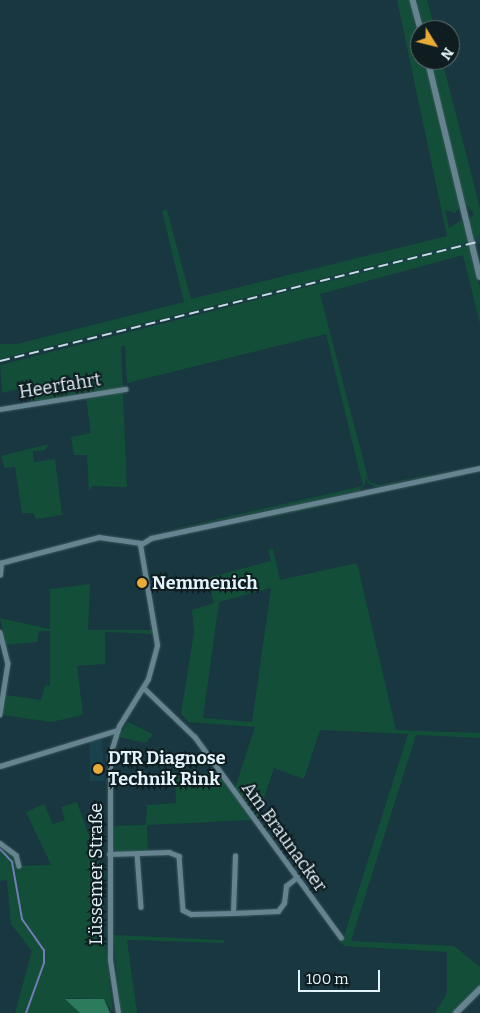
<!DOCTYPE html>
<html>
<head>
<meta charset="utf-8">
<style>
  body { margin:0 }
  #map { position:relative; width:480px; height:1013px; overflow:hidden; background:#193740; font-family:Bitter,serif }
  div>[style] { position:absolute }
  .built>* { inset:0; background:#19424d }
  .green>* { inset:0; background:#124e38 }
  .forest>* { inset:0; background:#2c7b5c }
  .stream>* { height:2px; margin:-1px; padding:0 1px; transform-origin:1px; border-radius:1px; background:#737cb8 }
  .roads { filter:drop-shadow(0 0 1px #3b555d) drop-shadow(0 0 1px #3b555d) }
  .minor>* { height:4.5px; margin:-2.25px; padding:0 2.25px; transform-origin:2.25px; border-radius:2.25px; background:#65848f }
  .tertiary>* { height:5.5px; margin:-2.75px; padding:0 2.75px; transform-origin:2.75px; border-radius:2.75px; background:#65848f }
  .rail>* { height:2px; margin-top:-1px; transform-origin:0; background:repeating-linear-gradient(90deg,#c9dbe2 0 10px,transparent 0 15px) }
  .dots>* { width:14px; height:14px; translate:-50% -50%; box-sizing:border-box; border:2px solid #0f1c20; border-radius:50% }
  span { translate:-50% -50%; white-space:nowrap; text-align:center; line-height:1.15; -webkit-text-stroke:4px #0f1c20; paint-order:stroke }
  .street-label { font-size:18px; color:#e2f3f9 }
  .poi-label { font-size:18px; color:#e2f3f9; font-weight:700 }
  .left { translate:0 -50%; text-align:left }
  .north { position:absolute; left:410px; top:20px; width:50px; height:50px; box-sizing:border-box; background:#0f1c20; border:1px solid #637277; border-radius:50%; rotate:126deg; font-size:14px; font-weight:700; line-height:20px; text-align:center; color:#e2f3f9 }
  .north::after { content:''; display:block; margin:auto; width:18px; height:22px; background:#e8ab37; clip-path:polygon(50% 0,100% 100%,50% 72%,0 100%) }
  .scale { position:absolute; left:298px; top:970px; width:82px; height:22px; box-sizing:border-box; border:2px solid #e2f3f9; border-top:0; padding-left:6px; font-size:15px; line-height:18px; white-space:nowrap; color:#e2f3f9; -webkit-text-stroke:4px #0f1c20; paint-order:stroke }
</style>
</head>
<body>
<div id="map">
  <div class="built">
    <i style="clip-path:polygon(480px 234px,480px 243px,0 362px,474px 241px)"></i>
    <i style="clip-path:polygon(102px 739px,105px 781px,90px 781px,90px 742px)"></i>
  </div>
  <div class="green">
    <i style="clip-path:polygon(397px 0,411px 0,420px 60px,425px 60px,460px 207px,455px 213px,445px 210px,449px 228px,461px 220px,469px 242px,0 359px,0 344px,17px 344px,184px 302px,162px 211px,167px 210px,191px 299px,447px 236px)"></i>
    <i style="clip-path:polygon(417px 0,427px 0,435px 30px,424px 30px)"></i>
    <i style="clip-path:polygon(431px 60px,442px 60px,480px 208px,480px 234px,474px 241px,469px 220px,474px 214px,465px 203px)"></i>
    <i style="clip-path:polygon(470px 245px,480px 289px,480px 324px,463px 255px,320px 294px,369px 482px,379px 485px,480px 465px,376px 487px,368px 483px,366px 476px,365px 484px,360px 491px,156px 533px,363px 486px,326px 334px,127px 383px,125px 346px,121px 346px,127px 487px,93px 486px,89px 491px,87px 455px,74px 455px,71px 437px,91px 433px,86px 398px,29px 402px,26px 387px,2px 393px,0 365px)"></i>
    <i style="clip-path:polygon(49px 444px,45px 450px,33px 451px,34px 462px,55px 459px,62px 515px,36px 519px,33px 513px,22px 513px,15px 467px,5px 468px,1px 456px)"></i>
    <i style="clip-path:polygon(480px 471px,268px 518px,266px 523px,269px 516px)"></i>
    <i style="clip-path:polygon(evenodd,273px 549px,280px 580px,357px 563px,396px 730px,480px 733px,480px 738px,416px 735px,351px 941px,454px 946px,480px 967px,480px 985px,452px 1013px,435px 1013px,447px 993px,447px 952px,344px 946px,339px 939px,344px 936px,408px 734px,320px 730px,304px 779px,274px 768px,257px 819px,235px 788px,255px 727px,189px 722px,181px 714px,194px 632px,192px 610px,214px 603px,207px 578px,271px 561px,268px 550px,273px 549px,271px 588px,252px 722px,203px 718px,219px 602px,271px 588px)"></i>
    <i style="clip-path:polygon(90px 584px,88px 630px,153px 630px,153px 634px,105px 632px,105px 664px,77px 666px,83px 715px,51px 722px,2px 715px,6px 695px,41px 700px,45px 685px,50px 686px,50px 631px,39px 631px,37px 642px,6px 645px,0 618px,50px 629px,50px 589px)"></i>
    <i style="clip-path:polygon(128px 722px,140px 728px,153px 734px,146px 743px,119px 737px)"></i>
    <i style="clip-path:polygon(218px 771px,252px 820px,147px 825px,148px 851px,113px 852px,113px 826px,146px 825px,147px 805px,176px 803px,175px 776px)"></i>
    <i style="clip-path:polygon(77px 802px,99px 864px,105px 864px,103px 924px,113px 1013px,104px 999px,66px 998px,80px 1013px,15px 1013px,32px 951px,11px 924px,7px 880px,0 881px,0 841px,20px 854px,20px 866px,51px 865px,26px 812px,44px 804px,53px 824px,65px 820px,61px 807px)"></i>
    <i style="clip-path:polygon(113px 935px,224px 940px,224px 943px,127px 940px,137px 1013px,121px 1013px)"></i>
  </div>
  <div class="forest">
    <i style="clip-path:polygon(65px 999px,104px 999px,110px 1013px,80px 1013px)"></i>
  </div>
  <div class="stream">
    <i style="left:0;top:849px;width:18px;rotate:47deg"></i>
    <i style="left:12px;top:862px;width:58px;rotate:80deg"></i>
    <i style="left:22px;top:919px;width:38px;rotate:55deg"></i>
    <i style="left:44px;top:950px;width:13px;rotate:90deg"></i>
    <i style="left:44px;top:963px;width:53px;rotate:109.8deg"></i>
  </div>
  <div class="roads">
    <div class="minor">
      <i style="left:0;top:409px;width:127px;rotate:-9.1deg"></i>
      <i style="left:0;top:563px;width:102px;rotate:-14.7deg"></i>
      <i style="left:99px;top:537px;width:42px;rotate:8.1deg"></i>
      <i style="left:0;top:575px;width:12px;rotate:-85deg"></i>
      <i style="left:0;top:632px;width:32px;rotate:76deg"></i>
      <i style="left:8px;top:663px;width:52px;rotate:98.9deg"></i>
      <i style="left:144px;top:688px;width:71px;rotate:43.9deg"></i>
      <i style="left:195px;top:737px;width:248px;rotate:53.9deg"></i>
      <i style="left:0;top:766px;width:123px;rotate:-17deg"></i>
      <i style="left:0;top:843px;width:20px;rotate:37deg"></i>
      <i style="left:16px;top:855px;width:11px;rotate:75deg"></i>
      <i style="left:137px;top:853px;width:54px;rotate:85.8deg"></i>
      <i style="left:109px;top:854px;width:60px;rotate:-1.9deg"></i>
      <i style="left:169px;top:852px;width:11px;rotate:22deg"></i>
      <i style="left:179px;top:856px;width:54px;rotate:85.8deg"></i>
      <i style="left:183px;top:910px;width:9px;rotate:27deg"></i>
      <i style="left:191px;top:914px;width:42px;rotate:-1.4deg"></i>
      <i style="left:233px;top:913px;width:57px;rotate:-88deg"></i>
      <i style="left:233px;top:913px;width:45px;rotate:-2.5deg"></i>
      <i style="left:278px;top:911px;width:10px;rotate:-53deg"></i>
      <i style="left:284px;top:903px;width:17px;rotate:-83deg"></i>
      <i style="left:286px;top:886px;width:14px;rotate:-39deg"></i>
      <i style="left:118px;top:1013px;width:54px;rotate:-98.6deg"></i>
      <i style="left:110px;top:960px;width:205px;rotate:-90deg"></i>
      <i style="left:110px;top:755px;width:30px;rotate:-73deg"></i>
      <i style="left:119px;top:726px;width:55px;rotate:-58.3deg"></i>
      <i style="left:148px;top:679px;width:35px;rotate:-75deg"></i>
      <i style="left:157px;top:645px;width:101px;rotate:-99.6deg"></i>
      <i style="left:140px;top:545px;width:13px;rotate:-32deg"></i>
      <i style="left:151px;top:538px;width:336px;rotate:-12deg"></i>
    </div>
    <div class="tertiary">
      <i style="left:413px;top:0;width:31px;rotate:75deg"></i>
      <i style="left:428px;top:60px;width:223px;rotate:76.5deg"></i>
      <i style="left:456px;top:1013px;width:34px;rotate:-45deg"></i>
    </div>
  </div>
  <div class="rail">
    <i style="left:0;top:361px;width:495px;rotate:-14deg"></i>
  </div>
  <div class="dots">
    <i style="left:142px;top:583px;background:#e8ab37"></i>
    <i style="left:98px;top:769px;background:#e8ab37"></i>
  </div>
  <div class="street-label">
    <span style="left:60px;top:386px;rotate:-9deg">Heerfahrt</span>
    <span style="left:284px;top:837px;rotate:54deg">Am Braunacker</span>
    <span style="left:96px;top:874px;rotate:-90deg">Lüssemer Straße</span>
  </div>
  <div class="poi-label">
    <span class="left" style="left:152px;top:583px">Nemmenich</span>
    <span class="left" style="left:108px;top:769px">DTR Diagnose<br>Technik Rink</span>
  </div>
  <div class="north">N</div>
  <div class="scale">100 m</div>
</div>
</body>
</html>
